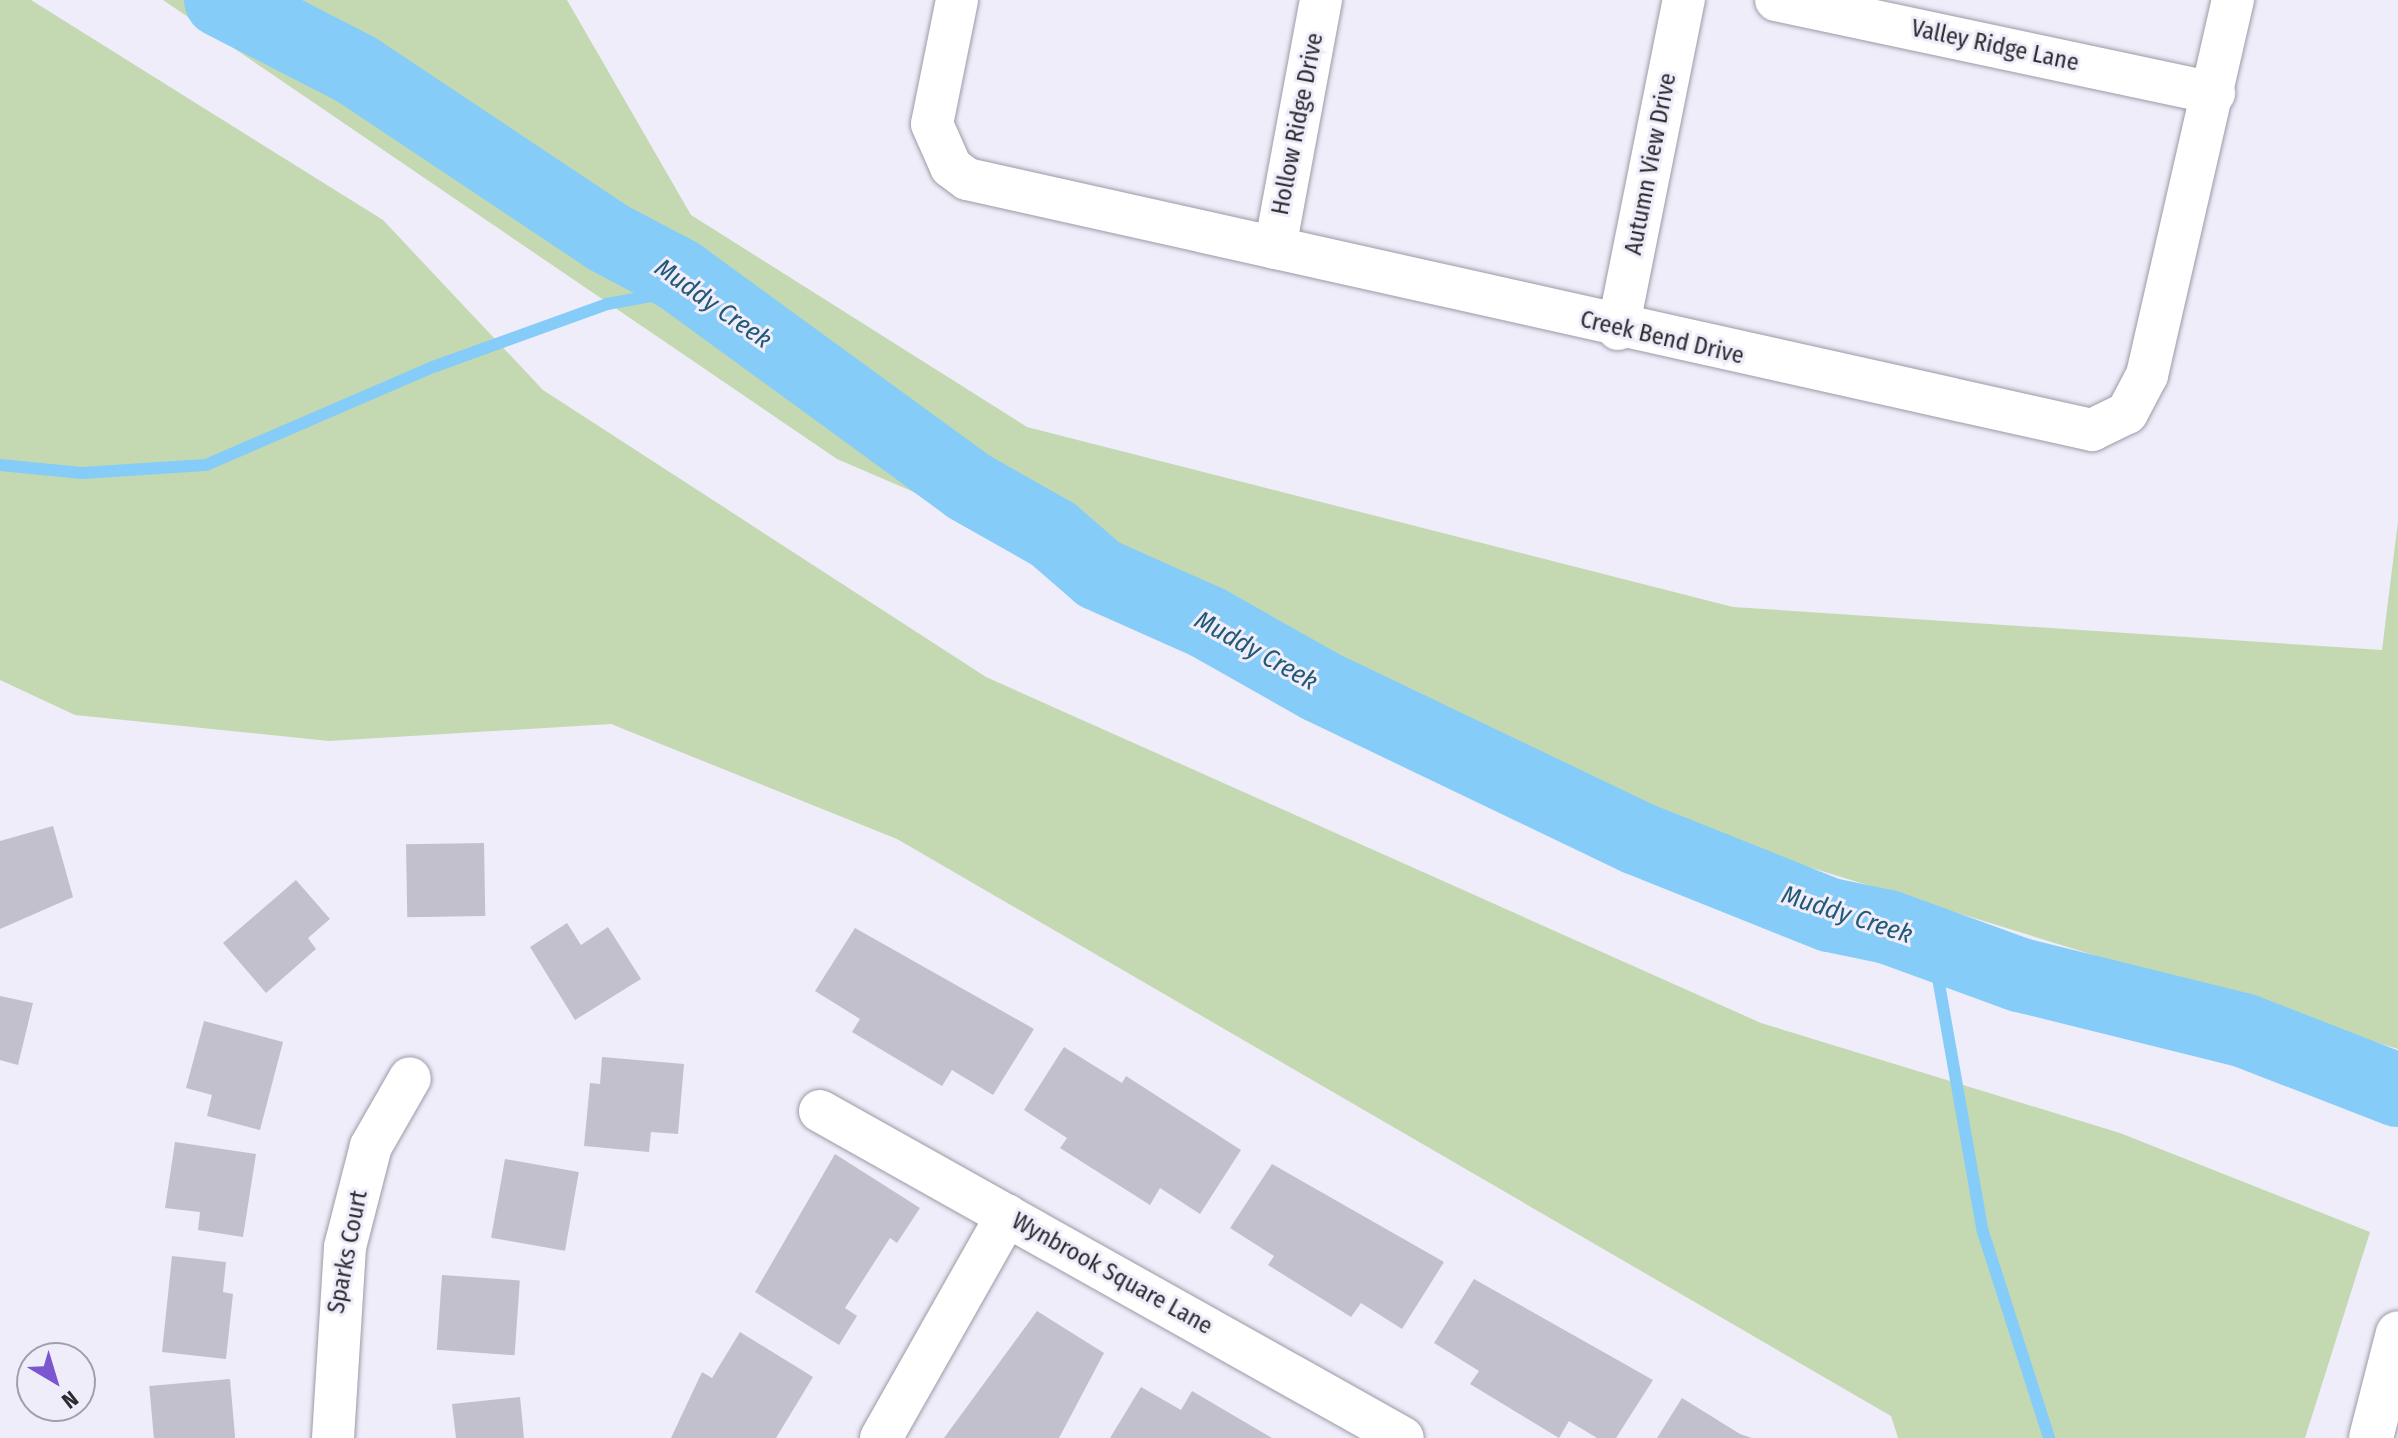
<!DOCTYPE html>
<html>
<head>
<meta charset="utf-8">
<style>
  body { margin:0 }
  #map { position:relative; width:2398px; height:1438px; overflow:hidden; background:#efedfa; font-family:"Fira Sans Condensed",sans-serif }
  div>[style] { position:absolute }
  .green>* { inset:0; background:#c4d9b1 }
  .stream>* { height:12px; margin:-6px; padding:0 6px; transform-origin:6px; border-radius:6px; background:#85ccf8 }
  .river>* { height:74px; margin:-37px; padding:0 37px; transform-origin:37px; border-radius:37px; background:#85ccf8 }
  .building>* { inset:0; background:#c2c0cd; transform-origin:0 0 }
  .roads { filter:drop-shadow(0 0 2px #9c9aa5) drop-shadow(0 0 2px #9c9aa5) }
  .minor>* { height:42px; margin:-21px; padding:0 21px; transform-origin:21px; border-radius:21px; background:#fff }
  .major>* { height:44px; margin:-22px; padding:0 22px; transform-origin:22px; border-radius:22px; background:#fff }
  span { translate:-50% -50%; white-space:nowrap; text-align:center; line-height:1.15; -webkit-text-stroke:6px #efedfa; paint-order:stroke }
  .street-label { font-size:24px; color:#2c2c30 }
  .water-label { font-size:26px; color:#235977; font-style:italic }
  .north { position:absolute; left:16px; top:1342px; width:80px; height:80px; box-sizing:border-box; background:#efedfa; border:2px solid #a1a0a9; border-radius:50%; rotate:142deg; font-size:22px; font-weight:700; line-height:32px; text-align:center; color:#2c2c30 }
  .north::after { content:''; display:block; margin:auto; width:28px; height:36px; background:#7a56cf; clip-path:polygon(50% 0,100% 100%,50% 72%,0 100%) }
</style>
</head>
<body>
<div id="map">
  <div class="green">
    <i style="clip-path:polygon(0 0,31px 0,383px 220px,543px 390px,986px 677px,1761px 1023px,2120px 1133px,2370px 1232px,2305px 1438px,1898px 1438px,1891px 1416px,897px 839px,611px 724px,329px 741px,75px 715px,0 680px)"></i>
    <i style="clip-path:polygon(163px 0,567px 0,691px 215px,1027px 427px,1733px 607px,2382px 650px,2398px 521px,2398px 1049px,1725px 841px,837px 459px)"></i>
  </div>
  <div class="stream">
    <i style="left:0;top:465px;width:82px;rotate:5.6deg"></i>
    <i style="left:82px;top:473px;width:124px;rotate:-3.7deg"></i>
    <i style="left:206px;top:465px;width:247px;rotate:-23.4deg"></i>
    <i style="left:433px;top:367px;width:185px;rotate:-19.9deg"></i>
    <i style="left:607px;top:304px;width:46px;rotate:-10.1deg"></i>
    <i style="left:652px;top:296px;width:86px;rotate:16.1deg"></i>
    <i style="left:1932px;top:944px;width:292px;rotate:80deg"></i>
    <i style="left:1983px;top:1232px;width:216px;rotate:72.2deg"></i>
  </div>
  <div class="river">
    <i style="left:221px;top:0;width:153px;rotate:27.2deg"></i>
    <i style="left:357px;top:70px;width:301px;rotate:33.7deg"></i>
    <i style="left:607px;top:237px;width:81px;rotate:27.8deg"></i>
    <i style="left:679px;top:275px;width:358px;rotate:36.1deg"></i>
    <i style="left:968px;top:486px;width:98px;rotate:29.5deg"></i>
    <i style="left:1053px;top:534px;width:61px;rotate:41deg"></i>
    <i style="left:1099px;top:574px;width:118px;rotate:24deg"></i>
    <i style="left:1207px;top:622px;width:130px;rotate:29.5deg"></i>
    <i style="left:1320px;top:686px;width:352px;rotate:25.6deg"></i>
    <i style="left:1637px;top:838px;width:208px;rotate:21.8deg"></i>
    <i style="left:1830px;top:915px;width:59px;rotate:11.7deg"></i>
    <i style="left:1888px;top:927px;width:140px;rotate:20deg"></i>
    <i style="left:2020px;top:975px;width:230px;rotate:13.9deg"></i>
    <i style="left:2243px;top:1030px;width:166px;rotate:21.2deg"></i>
  </div>
  <div class="building">
    <i style="clip-path:polygon(53px 826px,73px 897px,0 929px,0 841px)"></i>
    <i style="left:484px;top:843px;width:73px;height:78px;rotate:89deg"></i>
    <i style="clip-path:polygon(296px 880px,330px 919px,308px 938px,316px 949px,266px 993px,223px 943px)"></i>
    <i style="clip-path:polygon(567px 923px,581px 945px,608px 927px,641px 979px,575px 1020px,530px 947px)"></i>
    <i style="clip-path:polygon(855px 928px,1034px 1029px,993px 1095px,952px 1070px,942px 1086px,852px 1032px,860px 1019px,815px 991px)"></i>
    <i style="clip-path:polygon(0 996px,33px 1003px,18px 1065px,0 1060px)"></i>
    <i style="clip-path:polygon(204px 1021px,283px 1042px,260px 1130px,207px 1116px,212px 1095px,186px 1088px)"></i>
    <i style="clip-path:polygon(1064px 1047px,1122px 1083px,1126px 1076px,1241px 1150px,1200px 1214px,1160px 1188px,1150px 1205px,1060px 1148px,1067px 1138px,1024px 1110px)"></i>
    <i style="clip-path:polygon(602px 1057px,684px 1064px,678px 1134px,651px 1132px,649px 1152px,584px 1146px,590px 1083px,600px 1084px)"></i>
    <i style="clip-path:polygon(175px 1142px,256px 1154px,243px 1237px,198px 1230px,200px 1212px,165px 1208px)"></i>
    <i style="clip-path:polygon(835px 1154px,920px 1208px,897px 1243px,890px 1238px,845px 1308px,857px 1316px,839px 1345px,755px 1292px)"></i>
    <i style="left:505px;top:1159px;width:75px;height:80px;rotate:10deg"></i>
    <i style="clip-path:polygon(1272px 1164px,1444px 1262px,1402px 1329px,1361px 1303px,1351px 1317px,1268px 1265px,1274px 1256px,1230px 1228px)"></i>
    <i style="clip-path:polygon(172px 1256px,226px 1262px,223px 1292px,233px 1294px,226px 1359px,162px 1352px)"></i>
    <i style="left:442px;top:1275px;width:78px;height:75px;rotate:4deg"></i>
    <i style="clip-path:polygon(1474px 1279px,1653px 1380px,1616px 1438px,1597px 1438px,1569px 1421px,1559px 1438px,1470px 1384px,1479px 1371px,1434px 1343px)"></i>
    <i style="clip-path:polygon(1037px 1311px,1104px 1353px,1059px 1438px,944px 1438px)"></i>
    <i style="clip-path:polygon(740px 1332px,813px 1377px,776px 1438px,671px 1438px,702px 1372px,712px 1378px)"></i>
    <i style="left:230px;top:1379px;width:59px;height:81px;rotate:85deg"></i>
    <i style="clip-path:polygon(1141px 1387px,1181px 1410px,1192px 1391px,1272px 1438px,1110px 1438px)"></i>
    <i style="clip-path:polygon(520px 1397px,524px 1438px,456px 1438px,452px 1404px)"></i>
    <i style="clip-path:polygon(1682px 1398px,1740px 1434px,1752px 1438px,1657px 1438px)"></i>
  </div>
  <div class="roads">
    <div class="minor">
      <i style="left:957px;top:0;width:126px;rotate:101.4deg"></i>
      <i style="left:932px;top:124px;width:47px;rotate:66.2deg"></i>
      <i style="left:951px;top:167px;width:20px;rotate:37deg"></i>
      <i style="left:967px;top:179px;width:1153px;rotate:12.58deg"></i>
      <i style="left:2092px;top:430px;width:39px;rotate:-26deg"></i>
      <i style="left:2127px;top:413px;width:43px;rotate:-62.2deg"></i>
      <i style="left:2147px;top:375px;width:385px;rotate:-77.1deg"></i>
      <i style="left:1776px;top:0;width:448px;rotate:12deg"></i>
      <i style="left:1275px;top:248px;width:252px;rotate:-79.5deg"></i>
      <i style="left:1618px;top:329px;width:336px;rotate:-78.7deg"></i>
      <i style="left:820px;top:1111px;width:668px;rotate:29.29deg"></i>
      <i style="left:333px;top:1438px;width:191px;rotate:-86.4deg"></i>
      <i style="left:345px;top:1247px;width:104px;rotate:-75.6deg"></i>
      <i style="left:371px;top:1146px;width:78px;rotate:-60.2deg"></i>
      <i style="left:881px;top:1438px;width:256px;rotate:-60.5deg"></i>
    </div>
    <div class="major">
      <i style="left:2371px;top:1438px;width:108px;rotate:-75.6deg"></i>
    </div>
  </div>
  <div class="street-label">
    <span style="left:1995px;top:46px;rotate:12deg">Valley Ridge Lane</span>
    <span style="left:1298px;top:124px;rotate:-79deg">Hollow Ridge Drive</span>
    <span style="left:1651px;top:164px;rotate:-79deg">Autumn View Drive</span>
    <span style="left:1662px;top:338px;rotate:13deg">Creek Bend Drive</span>
    <span style="left:348px;top:1252px;rotate:-79deg">Sparks Court</span>
    <span style="left:1112px;top:1274px;rotate:29deg">Wynbrook Square Lane</span>
  </div>
  <div class="water-label">
    <span style="left:713px;top:304px;rotate:35deg">Muddy Creek</span>
    <span style="left:1256px;top:651px;rotate:29deg">Muddy Creek</span>
    <span style="left:1847px;top:915px;rotate:18deg">Muddy Creek</span>
  </div>
  <div class="north">N</div>
</div>
</body>
</html>
